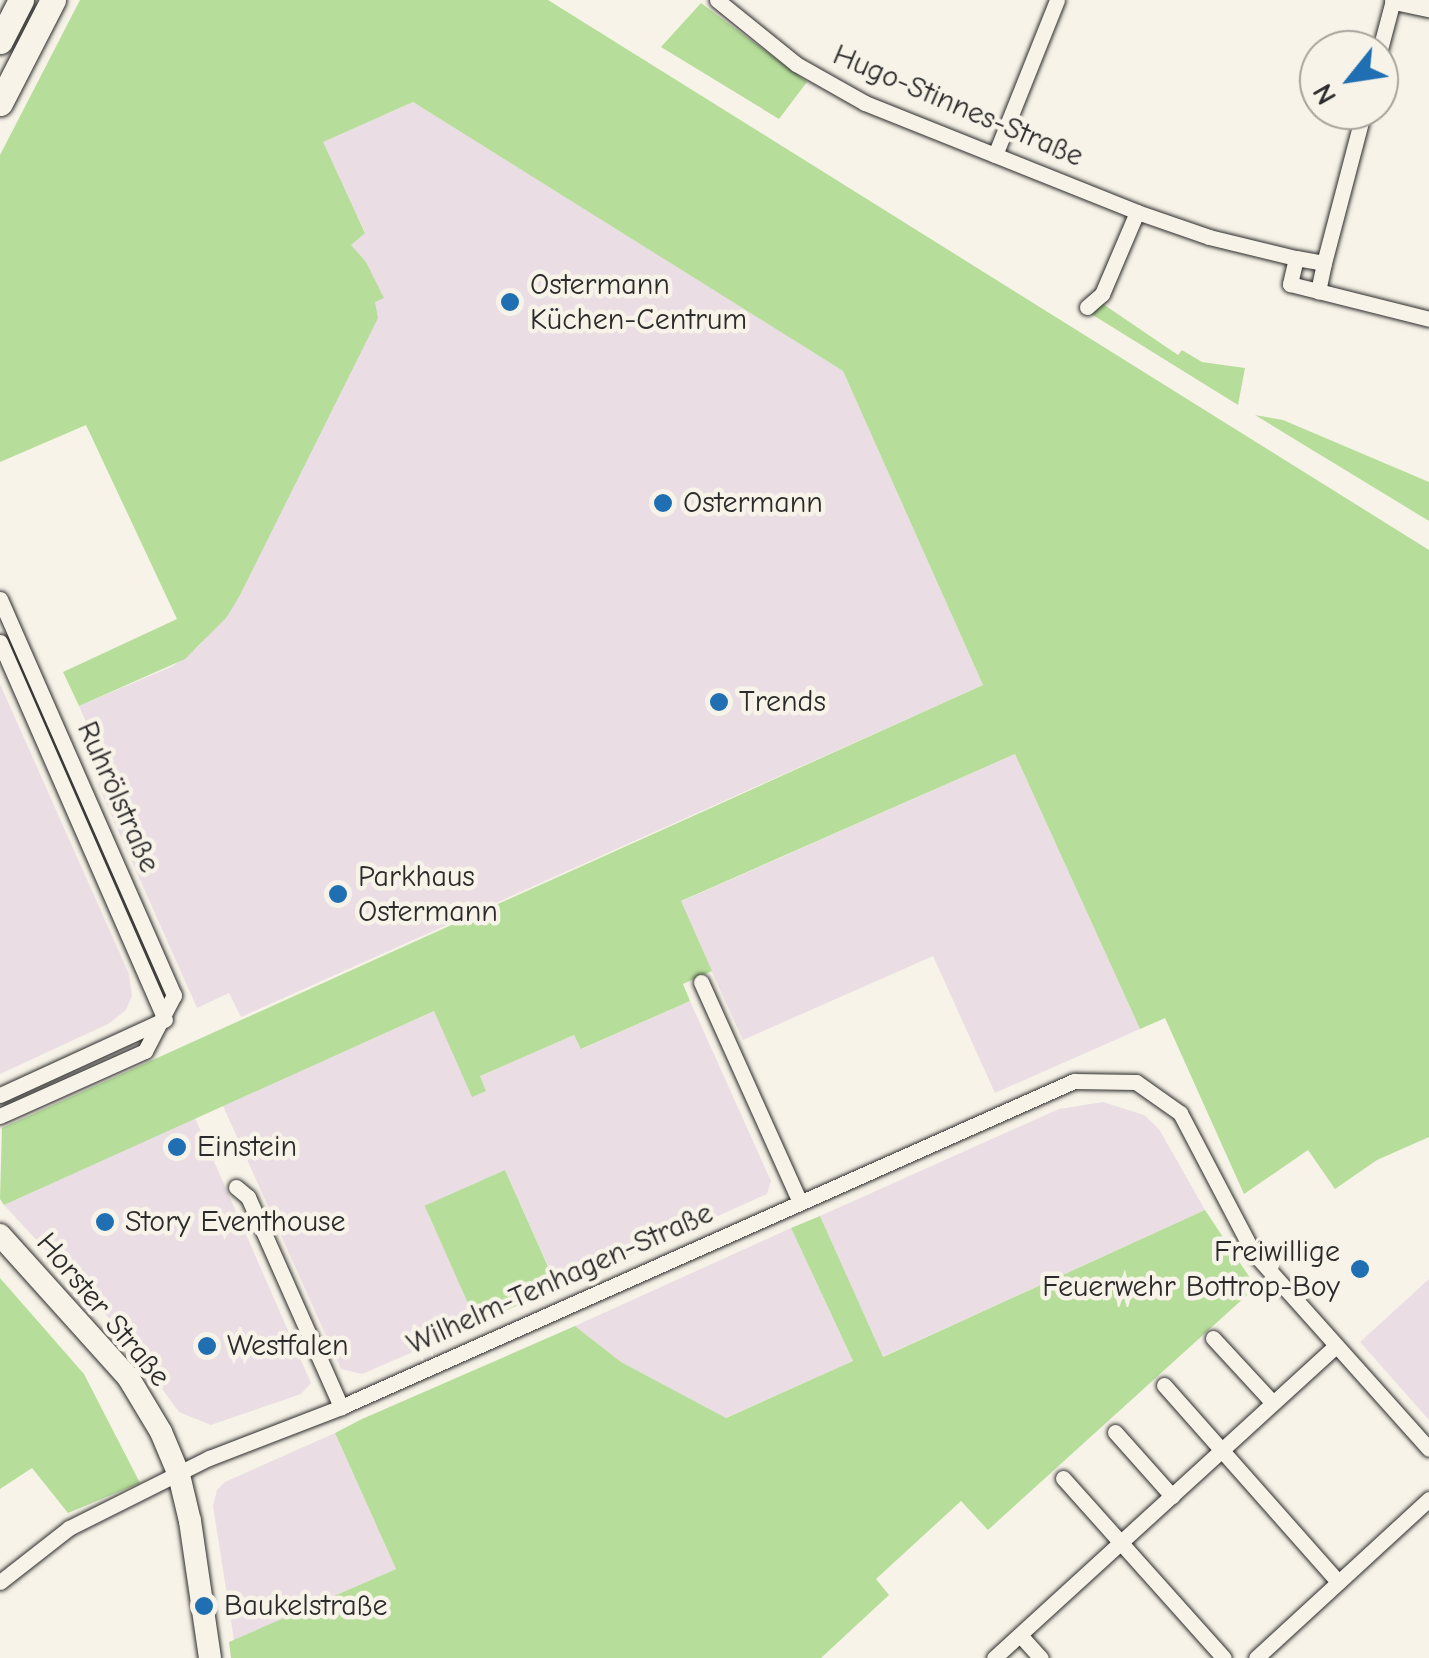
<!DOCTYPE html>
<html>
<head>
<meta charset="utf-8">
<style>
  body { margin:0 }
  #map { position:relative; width:1429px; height:1658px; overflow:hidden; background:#f7f3e8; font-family:"Comic Neue",sans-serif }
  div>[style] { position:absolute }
  .built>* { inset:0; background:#eadee4 }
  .green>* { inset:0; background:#b6de9a; transform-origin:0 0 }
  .roads { filter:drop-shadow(0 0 2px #2b2b2b) drop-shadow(0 0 2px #2b2b2b) }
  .minor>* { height:15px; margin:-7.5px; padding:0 7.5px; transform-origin:7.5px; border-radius:7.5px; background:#f7f3e8 }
  .tertiary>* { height:20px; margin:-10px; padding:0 10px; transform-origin:10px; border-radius:10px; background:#f7f3e8 }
  .secondary>* { height:22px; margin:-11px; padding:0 11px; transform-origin:11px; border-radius:11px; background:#f7f3e8 }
  .primary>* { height:25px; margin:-12.5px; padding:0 12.5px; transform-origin:12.5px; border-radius:12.5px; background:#f7f3e8 }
  .dots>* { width:28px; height:28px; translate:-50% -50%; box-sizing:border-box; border:5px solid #f7f3e8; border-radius:50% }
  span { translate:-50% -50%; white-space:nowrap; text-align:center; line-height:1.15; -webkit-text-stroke:9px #f7f3e8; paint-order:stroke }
  .street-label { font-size:30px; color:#2b2b2b }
  .poi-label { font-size:30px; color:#2b2b2b }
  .left { translate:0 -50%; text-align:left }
  .right { translate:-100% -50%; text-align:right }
  .north { position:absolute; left:1299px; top:30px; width:100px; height:100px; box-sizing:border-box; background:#f7f3e8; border:2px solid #a5a39c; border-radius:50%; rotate:240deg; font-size:28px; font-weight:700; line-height:40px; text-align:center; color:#2b2b2b }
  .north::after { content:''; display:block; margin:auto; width:35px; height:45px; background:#1f6fb2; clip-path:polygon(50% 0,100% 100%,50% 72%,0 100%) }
</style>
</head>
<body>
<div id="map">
  <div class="built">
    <i style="clip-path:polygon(413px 102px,843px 371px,983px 685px,241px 1017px,229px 993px,197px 1008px,98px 785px,108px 772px,79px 706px,173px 666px,199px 646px,239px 597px,258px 557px,366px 262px,350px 245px,365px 232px,322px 142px)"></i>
    <i style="clip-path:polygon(0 684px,129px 974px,132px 996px,126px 1010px,108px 1024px,0 1074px)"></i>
    <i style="clip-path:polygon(1015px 754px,1140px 1029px,995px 1093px,933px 956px,743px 1040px,680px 902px)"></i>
    <i style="clip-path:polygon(690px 1001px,771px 1181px,767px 1194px,558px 1288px,505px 1170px,425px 1206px,478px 1324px,362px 1374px,341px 1369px,223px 1106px,434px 1011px,486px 1091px,479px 1076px,574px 1035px,582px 1049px)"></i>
    <i style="clip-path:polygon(1103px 1102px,1144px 1115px,1159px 1129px,1205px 1210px,882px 1357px,820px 1216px,1059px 1109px)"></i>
    <i style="clip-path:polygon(195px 1118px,311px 1383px,301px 1394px,211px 1425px,179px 1412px,117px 1327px,4px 1205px)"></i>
    <i style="clip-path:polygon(791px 1228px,853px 1361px,725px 1418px,621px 1362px,575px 1326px)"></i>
    <i style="clip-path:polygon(1429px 1279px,1429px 1420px,1360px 1342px)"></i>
    <i style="clip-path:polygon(335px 1433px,396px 1569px,234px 1640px,213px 1506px,217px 1490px,225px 1482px)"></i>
  </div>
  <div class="green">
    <i style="clip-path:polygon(80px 0,548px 0,1429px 550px,1429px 1137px,1377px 1160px,1335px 1189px,1308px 1150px,1244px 1194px,1165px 1018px,1140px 1029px,1015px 754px,681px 901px,712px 971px,683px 984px,690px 1001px,581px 1049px,574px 1035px,480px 1076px,486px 1091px,472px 1097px,434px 1011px,4px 1205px,0 1199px,2px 1128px,983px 685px,843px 371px,413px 102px,323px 142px,365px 233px,351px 245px,366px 262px,384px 298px,375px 302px,378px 318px,239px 597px,226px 618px,185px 659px,79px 706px,63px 672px,177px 619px,86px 425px,0 462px,0 155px)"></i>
    <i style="clip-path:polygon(701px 3px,807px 82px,779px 119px,661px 47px)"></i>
    <i style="clip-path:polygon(1103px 304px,1178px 355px,1182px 350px,1202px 362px,1245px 368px,1238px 405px,1088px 312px)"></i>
    <i style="clip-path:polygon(1255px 415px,1283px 420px,1429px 482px,1429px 521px)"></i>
    <i style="left:505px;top:1170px;width:129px;height:88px;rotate:66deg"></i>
    <i style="clip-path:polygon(1205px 1210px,1256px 1287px,988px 1530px,961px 1501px,876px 1579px,889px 1595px,821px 1658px,231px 1658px,229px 1642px,396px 1569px,335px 1433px,362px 1419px,575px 1326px,621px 1362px,726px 1418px,853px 1361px,791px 1228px,820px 1216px,883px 1357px)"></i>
    <i style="clip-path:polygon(0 1278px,84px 1374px,140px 1483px,68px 1513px,32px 1468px,0 1489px)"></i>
  </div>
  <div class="roads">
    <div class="minor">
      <i style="left:717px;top:0;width:102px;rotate:39deg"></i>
      <i style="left:796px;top:64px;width:79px;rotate:29.5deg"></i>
      <i style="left:865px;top:103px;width:293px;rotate:21.8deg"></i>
      <i style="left:1137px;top:212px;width:76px;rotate:19.1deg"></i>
      <i style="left:1209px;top:237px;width:89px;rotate:13.6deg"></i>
      <i style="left:1296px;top:258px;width:27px;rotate:103deg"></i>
      <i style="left:1290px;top:284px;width:143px;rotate:14.1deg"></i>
      <i style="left:1379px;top:53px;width:55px;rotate:-75.2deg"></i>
      <i style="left:995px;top:155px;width:167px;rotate:-68.2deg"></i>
      <i style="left:1296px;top:258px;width:28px;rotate:10deg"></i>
      <i style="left:1324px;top:263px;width:29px;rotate:102deg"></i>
      <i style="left:1324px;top:263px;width:158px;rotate:-75.3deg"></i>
      <i style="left:1087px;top:307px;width:20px;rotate:-41deg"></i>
      <i style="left:1102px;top:294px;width:89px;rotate:-66.9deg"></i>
      <i style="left:0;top:599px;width:433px;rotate:66.3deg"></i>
      <i style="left:174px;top:995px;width:63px;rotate:117.4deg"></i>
      <i style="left:145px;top:1051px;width:159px;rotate:155.9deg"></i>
      <i style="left:0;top:642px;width:412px;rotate:66.4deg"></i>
      <i style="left:701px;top:982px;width:241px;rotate:65.8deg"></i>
      <i style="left:0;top:1095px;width:178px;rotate:-24.6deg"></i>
      <i style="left:236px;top:1187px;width:16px;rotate:40deg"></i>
      <i style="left:248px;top:1197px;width:230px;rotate:66.1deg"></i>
      <i style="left:1213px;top:1338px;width:88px;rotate:47.3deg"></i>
      <i style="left:1164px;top:1385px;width:263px;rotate:48.5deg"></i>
      <i style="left:1115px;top:1432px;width:86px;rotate:48.3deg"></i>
      <i style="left:1063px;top:1478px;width:241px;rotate:48.2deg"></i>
      <i style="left:0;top:1582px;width:88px;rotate:-38deg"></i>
      <i style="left:69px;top:1528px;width:157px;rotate:-26.6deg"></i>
      <i style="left:209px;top:1458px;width:142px;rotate:-21.1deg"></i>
      <i style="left:341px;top:1407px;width:802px;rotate:-23.98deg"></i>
      <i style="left:1074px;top:1081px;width:62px;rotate:0.9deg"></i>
      <i style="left:1136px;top:1082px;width:54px;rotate:35.2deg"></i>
      <i style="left:1180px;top:1113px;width:157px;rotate:62.3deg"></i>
      <i style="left:1253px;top:1252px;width:264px;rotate:48.2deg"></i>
      <i style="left:1020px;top:1635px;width:31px;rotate:48deg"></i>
      <i style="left:994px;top:1658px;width:461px;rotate:-42.4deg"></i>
      <i style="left:1256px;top:1658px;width:235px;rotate:-42.6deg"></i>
    </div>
    <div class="tertiary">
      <i style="left:1395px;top:0;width:35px;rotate:12deg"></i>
    </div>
    <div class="secondary">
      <i style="left:0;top:1235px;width:191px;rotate:48deg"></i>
      <i style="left:128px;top:1377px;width:64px;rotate:59deg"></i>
      <i style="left:161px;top:1432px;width:47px;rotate:67.3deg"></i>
      <i style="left:179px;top:1475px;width:47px;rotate:76.6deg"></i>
      <i style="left:190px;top:1521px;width:138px;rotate:81.7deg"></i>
    </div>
    <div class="primary">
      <i style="left:0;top:41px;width:46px;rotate:-62.9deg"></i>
      <i style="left:0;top:103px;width:116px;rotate:-62.8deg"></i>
    </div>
  </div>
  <div class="dots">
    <i style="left:510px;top:302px;background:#1f6fb2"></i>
    <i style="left:663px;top:503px;background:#1f6fb2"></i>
    <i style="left:719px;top:702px;background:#1f6fb2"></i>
    <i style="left:338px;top:894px;background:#1f6fb2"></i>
    <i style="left:177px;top:1147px;background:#1f6fb2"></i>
    <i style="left:105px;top:1222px;background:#1f6fb2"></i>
    <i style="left:1360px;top:1269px;background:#1f6fb2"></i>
    <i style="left:207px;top:1346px;background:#1f6fb2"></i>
    <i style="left:204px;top:1606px;background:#1f6fb2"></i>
  </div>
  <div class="street-label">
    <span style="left:958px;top:106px;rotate:23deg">Hugo-Stinnes-Straße</span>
    <span style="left:118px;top:797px;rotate:66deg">Ruhrölstraße</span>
    <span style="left:560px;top:1279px;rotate:-24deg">Wilhelm-Tenhagen-Straße</span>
    <span style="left:103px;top:1310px;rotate:50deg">Horster Straße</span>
  </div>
  <div class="poi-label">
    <span class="left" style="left:530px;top:302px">Ostermann<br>Küchen-Centrum</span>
    <span class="left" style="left:683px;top:503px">Ostermann</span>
    <span class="left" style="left:739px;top:702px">Trends</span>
    <span class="left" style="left:358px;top:894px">Parkhaus<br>Ostermann</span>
    <span class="left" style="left:197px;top:1147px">Einstein</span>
    <span class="left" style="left:125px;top:1222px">Story Eventhouse</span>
    <span class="right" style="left:1340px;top:1269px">Freiwillige<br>Feuerwehr Bottrop-Boy</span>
    <span class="left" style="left:227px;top:1346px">Westfalen</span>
    <span class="left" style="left:224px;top:1606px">Baukelstraße</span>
  </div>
  <div class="north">N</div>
</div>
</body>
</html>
